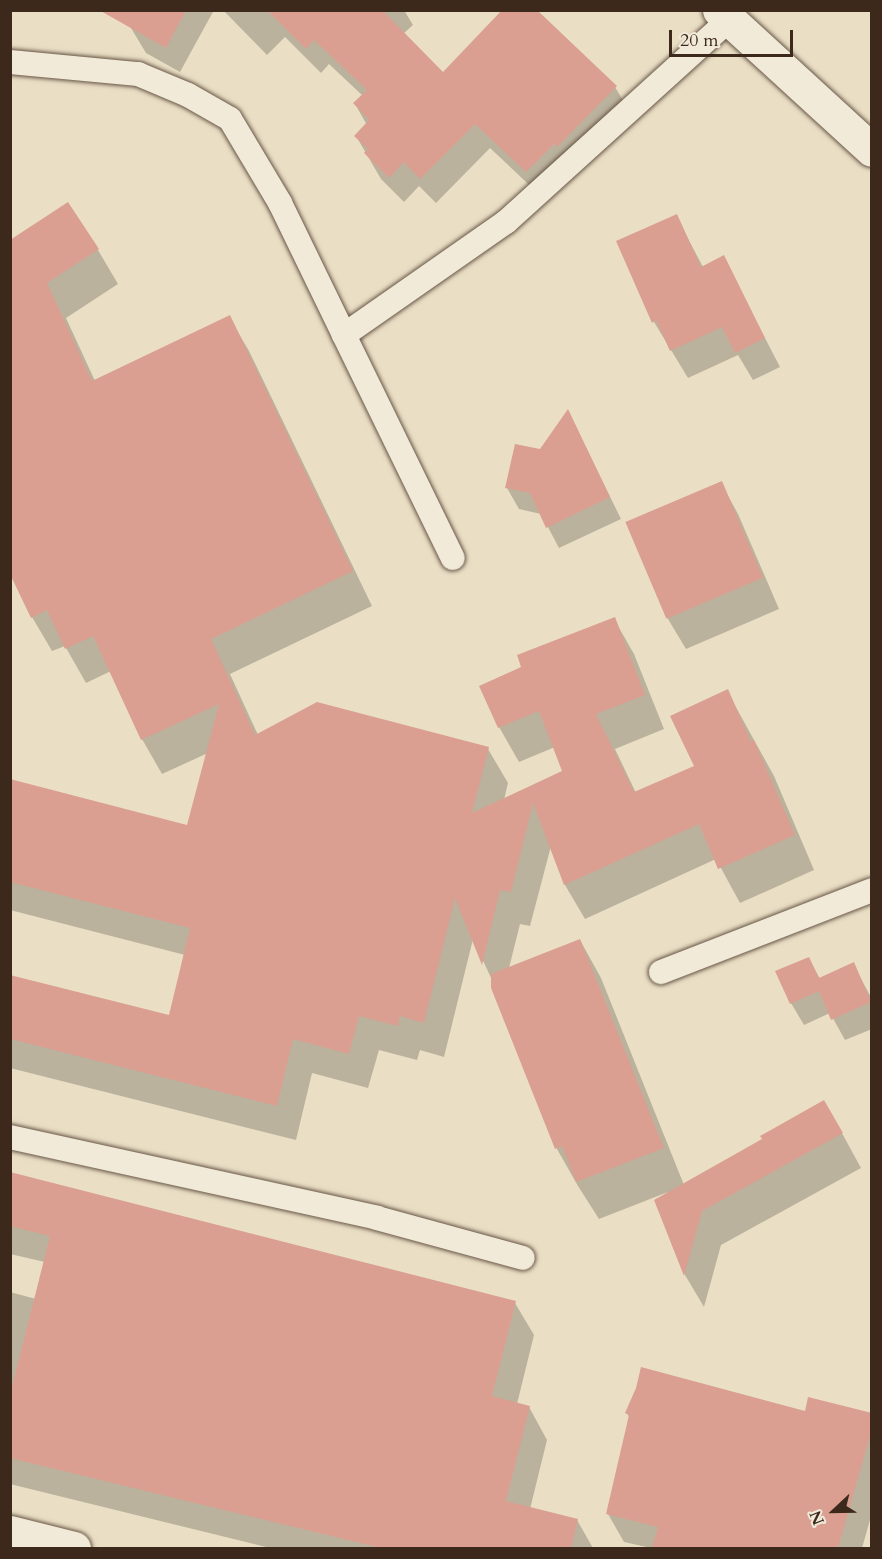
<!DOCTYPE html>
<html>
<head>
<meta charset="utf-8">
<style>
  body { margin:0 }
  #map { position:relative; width:882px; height:1559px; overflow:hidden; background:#eadfc5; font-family:Cardo,serif }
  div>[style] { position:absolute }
  .shadow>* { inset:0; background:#0003 }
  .building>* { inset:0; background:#da9f91; transform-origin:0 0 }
  .roads { filter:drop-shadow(0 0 2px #685646) drop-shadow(0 0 2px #685646) }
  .lane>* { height:24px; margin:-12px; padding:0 12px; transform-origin:12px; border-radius:12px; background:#f1ead9 }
  .street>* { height:33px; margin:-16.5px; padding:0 16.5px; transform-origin:16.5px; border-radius:16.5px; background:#f1ead9 }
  span { translate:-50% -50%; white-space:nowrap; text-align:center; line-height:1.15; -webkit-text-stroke:5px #f1ead9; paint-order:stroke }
  .frame { position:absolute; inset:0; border:12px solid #3c291c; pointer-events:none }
  .north { position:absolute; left:804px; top:1481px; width:60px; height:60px; -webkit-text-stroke:4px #f1ead9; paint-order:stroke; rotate:248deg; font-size:16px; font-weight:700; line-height:24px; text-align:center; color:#3c291c }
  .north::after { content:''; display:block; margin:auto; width:21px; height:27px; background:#3c291c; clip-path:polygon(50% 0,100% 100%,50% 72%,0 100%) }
  .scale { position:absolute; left:669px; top:30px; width:124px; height:27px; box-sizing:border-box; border:3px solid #3c291c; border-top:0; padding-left:8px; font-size:18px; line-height:21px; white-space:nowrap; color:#3c291c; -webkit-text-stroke:4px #f1ead9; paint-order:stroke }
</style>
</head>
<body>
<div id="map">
  <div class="shadow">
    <i style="clip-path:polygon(140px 10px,214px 10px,180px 72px,146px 53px,131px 28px)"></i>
    <i style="clip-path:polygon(223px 10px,404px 10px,413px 25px,403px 34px,443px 75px,615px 87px,630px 112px,542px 197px,490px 148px,436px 203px,419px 186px,404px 202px,381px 179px,356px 136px,367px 125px,355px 104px,363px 96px,329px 64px,321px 73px,285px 37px,267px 55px)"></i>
    <i style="clip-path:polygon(676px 216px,703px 267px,723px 257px,780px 367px,753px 380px,738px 355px,688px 378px,654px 322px,618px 242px)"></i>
    <i style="clip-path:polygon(10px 242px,98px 250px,118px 284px,66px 318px,95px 381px,229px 317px,249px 351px,372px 606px,230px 674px,258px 735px,488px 749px,508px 783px,504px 800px,564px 772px,555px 747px,519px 762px,499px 727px,523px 668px,614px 619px,634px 654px,664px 729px,615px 749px,636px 793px,696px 767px,727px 691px,774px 776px,814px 870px,740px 903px,716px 859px,585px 919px,565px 885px,551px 846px,530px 926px,520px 924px,509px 968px,580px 940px,601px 978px,684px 1185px,764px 1140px,824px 1102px,843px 1135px,861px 1168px,721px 1245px,704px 1307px,685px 1275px,656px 1201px,668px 1192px,599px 1219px,578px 1186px,557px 1149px,492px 987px,492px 980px,473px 939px,444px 1057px,420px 1050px,417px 1060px,379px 1050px,368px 1088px,312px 1073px,296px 1140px,10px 1068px,10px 977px,171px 1017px,185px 955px,10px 910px,10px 781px,188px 827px,208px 753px,162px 774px,142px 739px,111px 671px,86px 683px,65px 646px,52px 651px,32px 617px)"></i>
    <i style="clip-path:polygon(568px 411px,621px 519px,559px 548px,541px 514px,519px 509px,507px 488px,540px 451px)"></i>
    <i style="clip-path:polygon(721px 483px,738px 514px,779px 609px,686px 649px,668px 619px,628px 524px)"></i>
    <i style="clip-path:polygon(809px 959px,820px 979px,853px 964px,872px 999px,872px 1029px,845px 1040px,830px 1013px,804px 1025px,791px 1003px)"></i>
    <i style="clip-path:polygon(10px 1173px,515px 1303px,534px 1335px,517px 1404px,529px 1407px,547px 1440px,530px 1509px,577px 1520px,593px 1548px,270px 1548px,10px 1484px,10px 1292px,36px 1299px,45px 1262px,10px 1254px)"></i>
    <i style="clip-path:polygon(627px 1413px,872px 1414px,872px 1513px,862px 1548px,651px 1548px,624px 1542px,608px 1514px,630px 1419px)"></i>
  </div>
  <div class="building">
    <i style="clip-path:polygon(99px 10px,186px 10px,166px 48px)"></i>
    <i style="clip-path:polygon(267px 10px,382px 10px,443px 72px,502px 10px,537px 10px,617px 86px,557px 147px,554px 144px,526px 172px,475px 124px,420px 179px,404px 162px,389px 178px,364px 153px,368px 149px,354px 136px,369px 120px,353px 103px,367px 90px,314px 40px,306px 49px)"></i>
    <i style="clip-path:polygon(68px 202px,99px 249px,47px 283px,92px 381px,230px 315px,353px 571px,211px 639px,255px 735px,317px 702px,489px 747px,472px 813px,562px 771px,539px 711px,498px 728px,479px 686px,521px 667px,517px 655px,615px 617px,645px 695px,596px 714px,634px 792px,694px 766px,670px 716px,728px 689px,751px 742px,754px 740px,795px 835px,718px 869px,699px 824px,564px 885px,533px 803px,511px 892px,500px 890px,482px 965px,455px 898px,424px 1023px,400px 1016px,398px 1026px,359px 1016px,349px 1054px,293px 1039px,277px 1106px,10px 1039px,10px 975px,169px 1015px,190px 928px,10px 882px,10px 779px,187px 825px,219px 704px,141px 740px,93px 636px,65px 649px,47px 610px,31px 618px,10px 574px,10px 240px)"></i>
    <i style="clip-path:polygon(677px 214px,701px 267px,724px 255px,765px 338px,735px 353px,722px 327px,670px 351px,656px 320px,652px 323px,616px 241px)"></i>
    <i style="clip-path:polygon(568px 409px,610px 497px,546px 528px,530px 493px,505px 488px,515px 444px,540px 449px)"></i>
    <i style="left:722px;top:481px;width:105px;height:105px;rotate:67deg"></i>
    <i style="clip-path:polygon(580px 939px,664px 1148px,576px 1182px,562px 1146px,555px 1149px,491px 988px,491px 974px)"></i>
    <i style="clip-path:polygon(809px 957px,819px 978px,854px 962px,871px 1002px,831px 1020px,819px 991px,790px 1004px,775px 971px)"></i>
    <i style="clip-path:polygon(824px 1100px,843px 1133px,702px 1211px,684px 1276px,654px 1200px,762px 1139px,760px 1136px)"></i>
    <i style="clip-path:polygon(10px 1172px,516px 1301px,492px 1396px,530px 1406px,506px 1501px,578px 1519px,571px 1548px,381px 1548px,10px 1458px,10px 1395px,50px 1236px,10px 1226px)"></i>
    <i style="clip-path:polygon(641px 1367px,805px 1411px,808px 1397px,872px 1413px,872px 1429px,838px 1548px,652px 1548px,658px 1527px,606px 1514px,629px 1415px,625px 1413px,636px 1388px)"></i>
  </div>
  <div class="roads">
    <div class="lane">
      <i style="left:10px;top:62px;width:129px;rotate:5.4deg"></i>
      <i style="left:138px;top:74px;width:54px;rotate:22.8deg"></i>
      <i style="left:188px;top:95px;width:48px;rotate:29.7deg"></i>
      <i style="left:230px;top:119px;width:98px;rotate:59.2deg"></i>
      <i style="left:280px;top:203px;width:147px;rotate:64.1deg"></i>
      <i style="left:344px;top:335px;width:198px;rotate:-34.9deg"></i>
      <i style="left:506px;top:222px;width:301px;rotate:-42.2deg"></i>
      <i style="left:344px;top:335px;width:248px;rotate:64deg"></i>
      <i style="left:661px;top:972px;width:226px;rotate:-21.2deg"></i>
      <i style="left:10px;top:1137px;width:376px;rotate:12.4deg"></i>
      <i style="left:377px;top:1218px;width:151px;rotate:15.3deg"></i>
    </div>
    <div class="street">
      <i style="left:719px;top:10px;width:207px;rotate:42.5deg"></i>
      <i style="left:10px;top:1532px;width:66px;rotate:14deg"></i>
    </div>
  </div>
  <div class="frame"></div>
  <div class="north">N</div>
  <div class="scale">20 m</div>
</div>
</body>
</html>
